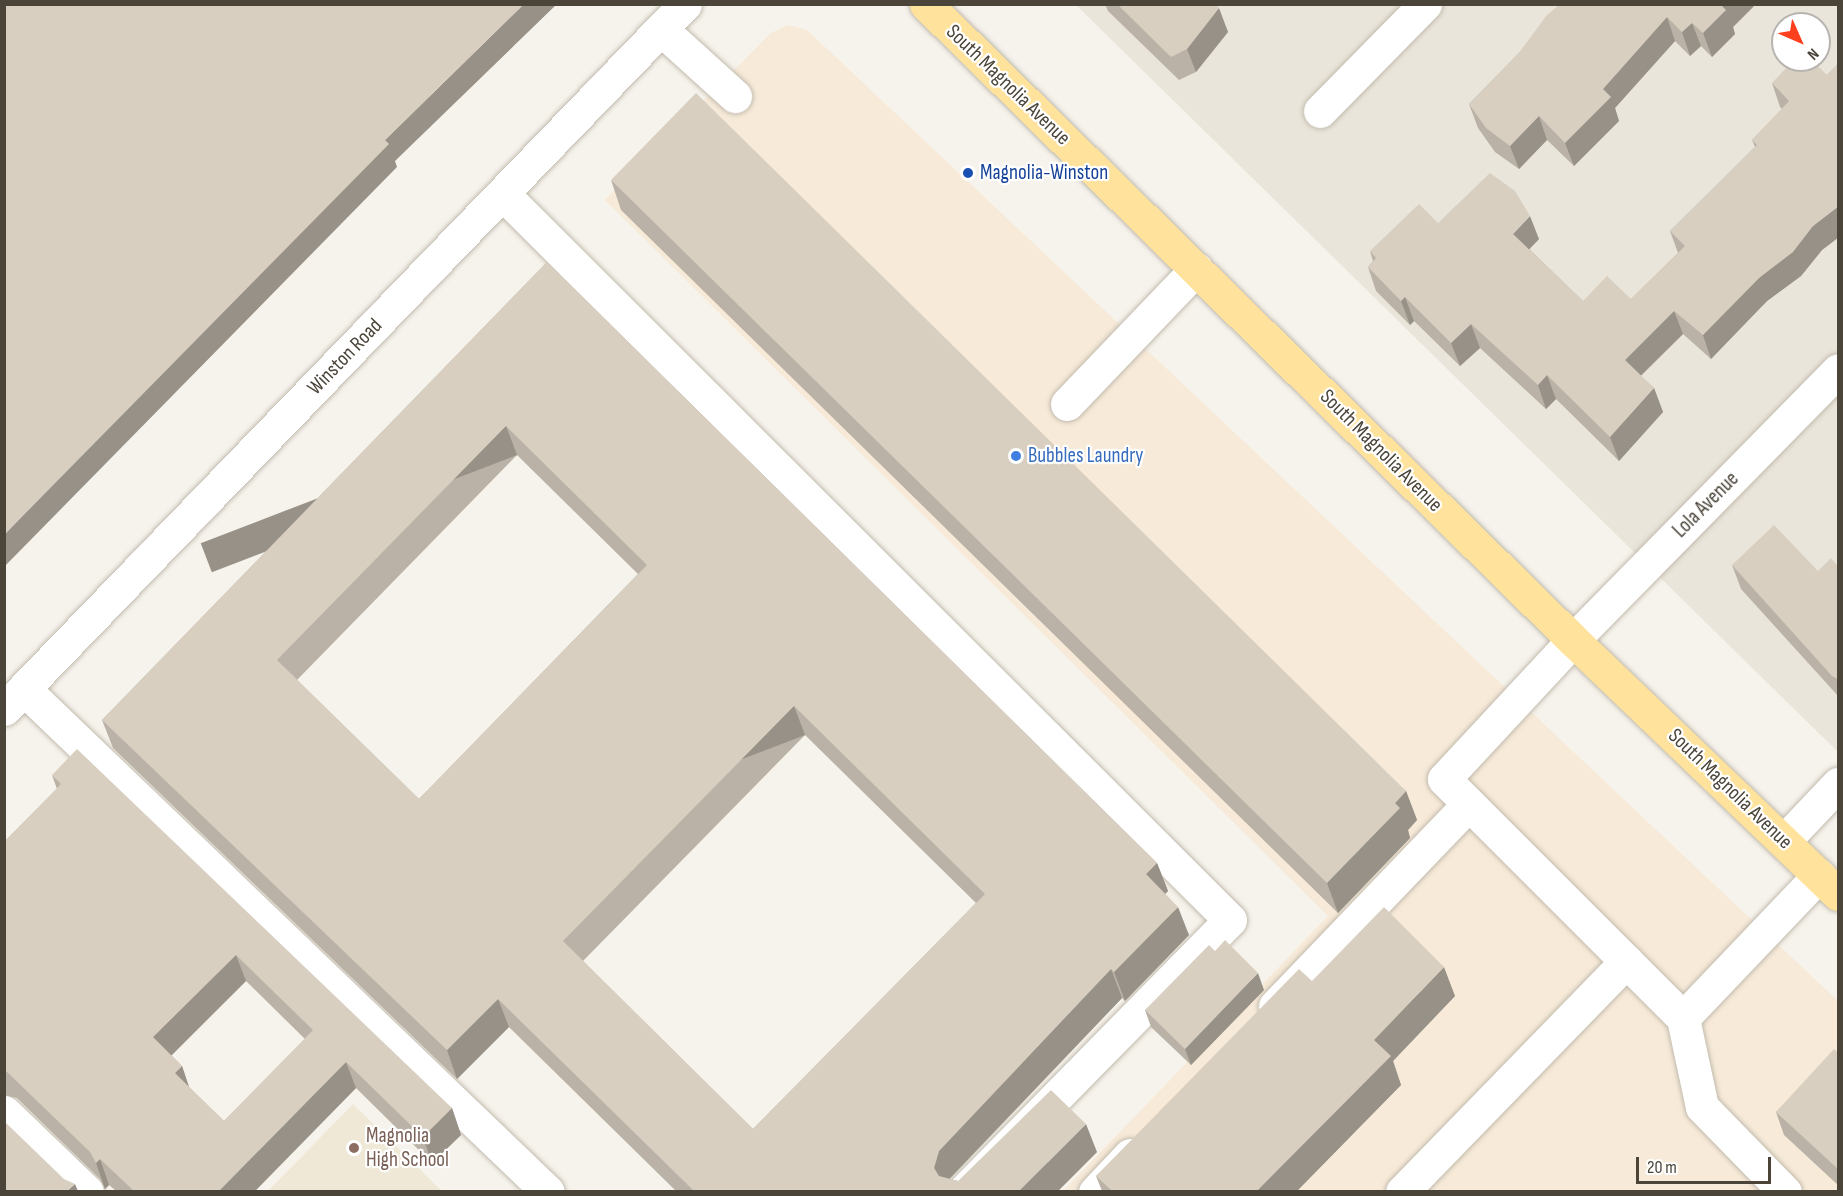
<!DOCTYPE html>
<html>
<head>
<meta charset="utf-8">
<style>
  body { margin:0 }
  #map { position:relative; width:1843px; height:1196px; overflow:hidden; background:#f6f3ec; font-family:"Sofia Sans Condensed",sans-serif }
  div>[style] { position:absolute }
  .residential>* { inset:0; background:#eae5da }
  .commercial>* { inset:0; background:#f7ead8 }
  .education>* { inset:0; background:#efe8d6 }
  .roads { filter:drop-shadow(0 0 2px #c2bbae) drop-shadow(0 0 2px #c2bbae) }
  .minor>* { height:33px; margin:-16.5px; padding:0 16.5px; transform-origin:16.5px; border-radius:16.5px; background:#fff }
  .major>* { height:33px; margin:-16.5px; padding:0 16.5px; transform-origin:16.5px; border-radius:16.5px; background:#ffe39c }
  .wall>* { inset:0; background:#bab2a6 }
  .shaded-wall>* { inset:0; background:#979187; transform-origin:0 0 }
  .building>* { inset:0; background:#d8cfc1 }
  .dots>* { width:16px; height:16px; translate:-50% -50%; box-sizing:border-box; border:3px solid #fff; border-radius:50% }
  span { translate:-50% -50%; white-space:nowrap; text-align:center; line-height:1.15; -webkit-text-stroke:4.5px #fff; paint-order:stroke }
  .street-label { font-size:21px; color:#4b4439 }
  .transit-label { font-size:21px; color:#164399 }
  .left { translate:0 -50%; text-align:left }
  .shop-label { font-size:21px; color:#366cbe }
  .education-label { font-size:21px; color:#785e54 }
  .frame { position:absolute; inset:0; border:6px solid #4b4439; pointer-events:none }
  .north { position:absolute; left:1771px; top:12px; width:60px; height:60px; box-sizing:border-box; background:#fff; border:2px solid #b7b4b0; border-radius:50%; rotate:135deg; font-size:16px; font-weight:700; line-height:24px; text-align:center; color:#4b4439 }
  .north::after { content:''; display:block; margin:auto; width:21px; height:27px; background:#fc3f1d; clip-path:polygon(50% 0,100% 100%,50% 72%,0 100%) }
  .scale { position:absolute; left:1636px; top:1157px; width:135px; height:27px; box-sizing:border-box; border:3px solid #4b4439; border-top:0; padding-left:8px; font-size:18px; line-height:21px; white-space:nowrap; color:#4b4439; -webkit-text-stroke:4px #fff; paint-order:stroke }
</style>
</head>
<body>
<div id="map">
  <div class="residential">
    <i style="clip-path:polygon(evenodd,1076px 5px,1838px 5px,1838px 752px,1076px 5px,1783px 24px,1819px 24px,1819px 60px,1783px 60px,1783px 24px)"></i>
  </div>
  <div class="commercial">
    <i style="clip-path:polygon(788px 25px,807px 30px,1838px 1001px,1838px 1191px,1063px 1191px,1328px 916px,605px 200px,771px 33px)"></i>
  </div>
  <div class="education">
    <i style="clip-path:polygon(353px 1104px,442px 1191px,268px 1191px)"></i>
  </div>
  <div class="roads">
    <div class="minor">
      <i style="left:661px;top:29px;width:100px;rotate:42.2deg"></i>
      <i style="left:1320px;top:111px;width:150px;rotate:-45.5deg"></i>
      <i style="left:503px;top:194px;width:1027px;rotate:44.96deg"></i>
      <i style="left:1230px;top:920px;width:381px;rotate:134.5deg"></i>
      <i style="left:1067px;top:404px;width:187px;rotate:-46.3deg"></i>
      <i style="left:24px;top:689px;width:726px;rotate:43.83deg"></i>
      <i style="left:4px;top:709px;width:980px;rotate:-45.99deg"></i>
      <i style="left:1784px;top:841px;width:79px;rotate:-46.5deg"></i>
      <i style="left:1275px;top:1006px;width:280px;rotate:-46.2deg"></i>
      <i style="left:1683px;top:1018px;width:197px;rotate:-46.4deg"></i>
      <i style="left:4px;top:1112px;width:115px;rotate:43.9deg"></i>
      <i style="left:1095px;top:1192px;width:51px;rotate:-46.6deg"></i>
      <i style="left:1402px;top:1192px;width:322px;rotate:-45.8deg"></i>
      <i style="left:1785px;top:1192px;width:119px;rotate:-134.3deg"></i>
      <i style="left:1702px;top:1107px;width:91px;rotate:-102.1deg"></i>
      <i style="left:1683px;top:1018px;width:338px;rotate:-135deg"></i>
      <i style="left:1444px;top:779px;width:190px;rotate:-47.1deg"></i>
      <i style="left:1573px;top:640px;width:378px;rotate:-45.5deg"></i>
    </div>
    <div class="major">
      <i style="left:926px;top:4px;width:907px;rotate:44.51deg"></i>
      <i style="left:1573px;top:640px;width:367px;rotate:43.8deg"></i>
    </div>
  </div>
  <div class="wall">
    <i style="clip-path:polygon(1105px 4px,1216px 4px,1228px 32px,1196px 72px,1179px 80px,1108px 11px)"></i>
    <i style="clip-path:polygon(1560px 4px,1756px 4px,1733px 27px,1735px 34px,1712px 57px,1701px 46px,1690px 56px,1675px 41px,1615px 108px,1619px 121px,1574px 166px,1547px 140px,1519px 169px,1495px 152px,1478px 128px,1469px 104px,1519px 53px)"></i>
    <i style="clip-path:polygon(1839px 63px,1839px 237px,1822px 250px,1801px 276px,1767px 301px,1711px 359px,1683px 334px,1641px 376px,1654px 388px,1663px 412px,1619px 461px,1556px 399px,1546px 409px,1480px 348px,1460px 366px,1414px 321px,1410px 325px,1376px 291px,1368px 267px,1373px 261px,1370px 251px,1438px 223px,1539px 239px,1529px 249px,1583px 301px,1631px 299px,1678px 253px,1670px 231px,1755px 147px,1752px 140px,1782px 109px,1780px 107px,1772px 83px,1827px 75px)"></i>
    <i style="clip-path:polygon(611px 180px,1406px 791px,1417px 820px,1408px 830px,1410px 838px,1338px 913px,621px 210px)"></i>
    <i style="clip-path:polygon(evenodd,547px 262px,1157px 863px,1168px 891px,1165px 894px,1189px 935px,1125px 1001px,1122px 998px,950px 1179px,958px 1181px,1097px 1152px,1058px 1191px,676px 1191px,509px 1027px,457px 1079px,113px 748px,102px 720px,547px 262px,517px 455px,638px 574px,419px 799px,297px 680px,517px 455px,547px 262px,805px 735px,976px 903px,753px 1129px,583px 961px,805px 735px)"></i>
    <i style="clip-path:polygon(1839px 563px,1839px 697px,1741px 589px,1732px 565px,1818px 571px,1837px 565px)"></i>
    <i style="clip-path:polygon(evenodd,52px 775px,452px 1108px,461px 1135px,432px 1163px,356px 1088px,255px 1191px,116px 1191px,109px 1185px,105px 1189px,100px 1179px,17px 1098px,4px 1095px,4px 842px,57px 789px,52px 775px,246px 981px,305px 1039px,224px 1121px,189px 1087px,182px 1066px,171px 1055px,246px 981px)"></i>
    <i style="clip-path:polygon(1215px 951px,1264px 990px,1191px 1065px,1151px 1027px,1145px 1010px)"></i>
    <i style="clip-path:polygon(1312px 981px,1455px 996px,1393px 1061px,1401px 1085px,1297px 1191px,1102px 1191px,1096px 1176px)"></i>
    <i style="clip-path:polygon(1839px 1053px,1839px 1186px,1784px 1135px,1776px 1112px)"></i>
  </div>
  <div class="shaded-wall">
    <i style="clip-path:polygon(524px 4px,557px 4px,395px 161px,397px 167px,4px 567px,4px 535px,385px 140px)"></i>
    <i style="clip-path:polygon(1723px 4px,1756px 4px,1733px 27px,1735px 34px,1712px 57px,1703px 33px)"></i>
    <i style="clip-path:polygon(1219px 8px,1228px 32px,1196px 72px,1187px 49px)"></i>
    <i style="clip-path:polygon(1667px 17px,1675px 41px,1615px 108px,1619px 121px,1574px 166px,1565px 143px,1603px 89px)"></i>
    <i style="clip-path:polygon(1692px 23px,1701px 46px,1690px 56px,1682px 32px)"></i>
    <i style="clip-path:polygon(1539px 116px,1547px 140px,1519px 169px,1510px 146px)"></i>
    <i style="clip-path:polygon(1839px 206px,1839px 237px,1822px 250px,1801px 276px,1767px 301px,1711px 359px,1703px 335px,1759px 278px,1813px 226px)"></i>
    <i style="clip-path:polygon(1530px 216px,1539px 239px,1522px 257px,1513px 234px)"></i>
    <i style="clip-path:polygon(1405px 297px,1414px 321px,1410px 325px,1401px 301px)"></i>
    <i style="clip-path:polygon(1674px 311px,1683px 334px,1633px 383px,1625px 360px)"></i>
    <i style="clip-path:polygon(1471px 324px,1480px 348px,1460px 366px,1451px 343px)"></i>
    <i style="clip-path:polygon(1547px 375px,1556px 399px,1546px 409px,1538px 385px)"></i>
    <i style="clip-path:polygon(1654px 388px,1663px 412px,1619px 461px,1610px 437px)"></i>
    <i style="left:506px;top:426px;width:31px;height:327px;rotate:69deg"></i>
    <i style="left:794px;top:706px;width:31px;height:330px;rotate:69deg"></i>
    <i style="clip-path:polygon(1406px 791px,1417px 820px,1408px 830px,1410px 838px,1338px 913px,1327px 883px)"></i>
    <i style="clip-path:polygon(1157px 863px,1168px 891px,1156px 903px,1146px 874px)"></i>
    <i style="clip-path:polygon(1178px 907px,1189px 935px,1125px 1001px,1114px 972px)"></i>
    <i style="clip-path:polygon(236px 955px,246px 981px,163px 1064px,153px 1037px)"></i>
    <i style="clip-path:polygon(1444px 967px,1455px 996px,1393px 1061px,1401px 1085px,1297px 1191px,1257px 1191px,1374px 1040px)"></i>
    <i style="clip-path:polygon(1111px 969px,1122px 998px,949px 1179px,946px 1191px,934px 1168px,939px 1151px)"></i>
    <i style="clip-path:polygon(1258px 973px,1264px 990px,1191px 1065px,1185px 1049px)"></i>
    <i style="clip-path:polygon(498px 999px,509px 1027px,457px 1079px,447px 1050px)"></i>
    <i style="clip-path:polygon(346px 1062px,356px 1088px,255px 1191px,219px 1191px)"></i>
    <i style="clip-path:polygon(182px 1066px,191px 1093px,175px 1073px)"></i>
    <i style="clip-path:polygon(452px 1108px,461px 1135px,432px 1163px,423px 1137px)"></i>
    <i style="clip-path:polygon(1086px 1124px,1097px 1152px,1058px 1191px,1019px 1191px)"></i>
    <i style="clip-path:polygon(100px 1159px,109px 1185px,105px 1189px,96px 1163px)"></i>
    <i style="clip-path:polygon(75px 1184px,78px 1191px,67px 1191px)"></i>
  </div>
  <div class="building">
    <i style="clip-path:polygon(4px 4px,524px 4px,385px 140px,389px 144px,4px 535px)"></i>
    <i style="clip-path:polygon(1117px 4px,1216px 4px,1219px 8px,1187px 49px,1171px 57px)"></i>
    <i style="clip-path:polygon(1560px 4px,1723px 4px,1722px 6px,1726px 10px,1703px 33px,1692px 23px,1682px 32px,1667px 17px,1603px 89px,1611px 97px,1565px 143px,1539px 116px,1510px 146px,1486px 128px,1469px 104px,1519px 53px,1546px 16px)"></i>
    <i style="clip-path:polygon(1794px 60px,1812px 60px,1827px 75px,1839px 63px,1839px 206px,1813px 226px,1793px 252px,1759px 278px,1703px 335px,1674px 311px,1625px 360px,1654px 388px,1610px 437px,1547px 375px,1538px 385px,1471px 324px,1451px 343px,1405px 297px,1401px 301px,1368px 267px,1376px 258px,1370px 251px,1419px 204px,1438px 223px,1490px 173px,1515px 191px,1530px 216px,1513px 234px,1583px 301px,1607px 276px,1631px 299px,1685px 246px,1670px 231px,1757px 145px,1752px 140px,1789px 101px,1772px 83px)"></i>
    <i style="clip-path:polygon(696px 93px,1406px 791px,1395px 803px,1400px 808px,1327px 883px,611px 180px)"></i>
    <i style="clip-path:polygon(evenodd,547px 262px,1157px 863px,1146px 874px,1178px 907px,1114px 972px,1111px 969px,939px 1151px,934px 1168px,939px 1176px,958px 1181px,1051px 1090px,1086px 1124px,1019px 1191px,694px 1191px,498px 999px,447px 1050px,102px 720px,547px 262px,506px 426px,647px 565px,419px 799px,277px 660px,506px 426px,547px 262px,794px 706px,985px 894px,753px 1129px,563px 941px,794px 706px)"></i>
    <i style="clip-path:polygon(1774px 525px,1818px 571px,1831px 558px,1837px 565px,1839px 563px,1839px 680px,1832px 676px,1732px 565px)"></i>
    <i style="clip-path:polygon(evenodd,77px 749px,452px 1108px,423px 1137px,346px 1062px,219px 1191px,134px 1191px,100px 1159px,96px 1163px,90px 1152px,7px 1072px,4px 1071px,4px 842px,61px 784px,52px 775px,77px 749px,236px 955px,313px 1030px,224px 1121px,175px 1073px,182px 1066px,153px 1037px,236px 955px)"></i>
    <i style="clip-path:polygon(1384px 907px,1444px 967px,1374px 1040px,1391px 1056px,1257px 1191px,1112px 1191px,1096px 1176px,1299px 969px,1312px 981px)"></i>
    <i style="clip-path:polygon(1225px 940px,1258px 973px,1185px 1049px,1145px 1010px,1209px 945px,1215px 951px)"></i>
    <i style="clip-path:polygon(1834px 1049px,1839px 1053px,1839px 1170px,1776px 1112px)"></i>
    <i style="clip-path:polygon(4px 1121px,64px 1179px,75px 1184px,67px 1191px,4px 1191px)"></i>
  </div>
  <div class="dots">
    <i style="left:968px;top:173px;background:#1a4fb4"></i>
    <i style="left:1016px;top:456px;background:#3f7fe0"></i>
    <i style="left:354px;top:1148px;background:#8d6e63"></i>
  </div>
  <div class="street-label">
    <span style="left:1008px;top:85px;rotate:44deg">South Magnolia Avenue</span>
    <span style="left:345px;top:357px;rotate:-46deg">Winston Road</span>
    <span style="left:1381px;top:451px;rotate:45deg">South Magnolia Avenue</span>
    <span style="left:1706px;top:505px;rotate:-45deg">Lola Avenue</span>
    <span style="left:1730px;top:789px;rotate:44deg">South Magnolia Avenue</span>
  </div>
  <div class="transit-label">
    <span class="left" style="left:980px;top:173px">Magnolia-Winston</span>
  </div>
  <div class="shop-label">
    <span class="left" style="left:1028px;top:456px">Bubbles Laundry</span>
  </div>
  <div class="education-label">
    <span class="left" style="left:366px;top:1148px">Magnolia<br>High School</span>
  </div>
  <div class="frame"></div>
  <div class="north">N</div>
  <div class="scale">20 m</div>
</div>
</body>
</html>
